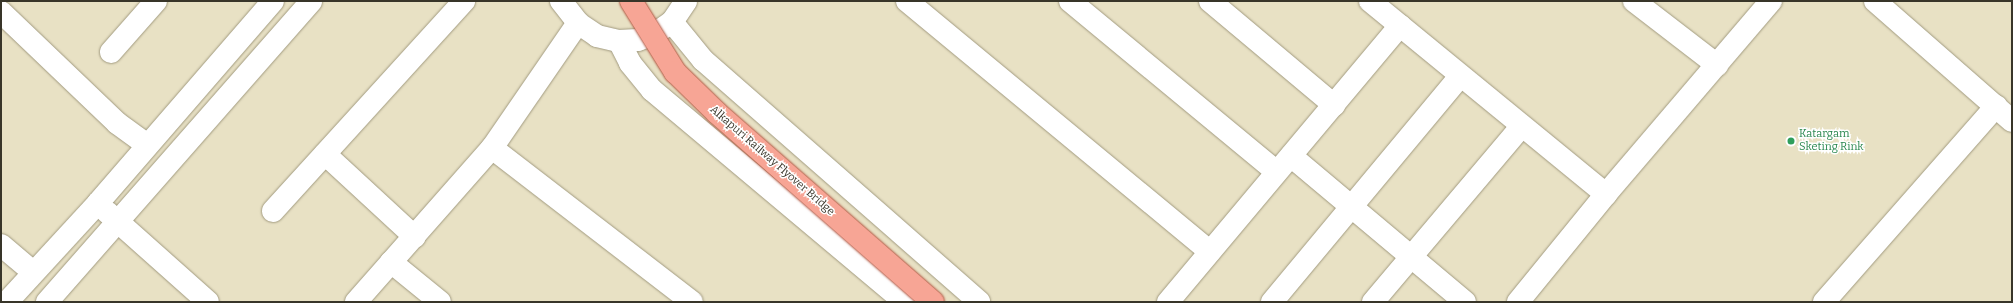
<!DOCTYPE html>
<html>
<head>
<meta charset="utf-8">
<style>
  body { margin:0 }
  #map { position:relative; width:2013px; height:303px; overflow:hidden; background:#e8e1c4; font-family:Bitter,serif }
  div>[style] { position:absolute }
  .roads { filter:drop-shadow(0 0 1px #a29b80) drop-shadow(0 0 1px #a29b80) }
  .minor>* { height:22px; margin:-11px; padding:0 11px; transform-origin:11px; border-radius:11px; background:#fff }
  .bridges { filter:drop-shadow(0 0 1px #b05741) drop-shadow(0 0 1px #b05741) }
  .major-bridge>* { height:22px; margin:-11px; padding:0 11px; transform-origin:11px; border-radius:11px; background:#f7a595 }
  .dots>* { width:11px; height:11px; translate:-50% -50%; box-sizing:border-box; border:2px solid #fff; border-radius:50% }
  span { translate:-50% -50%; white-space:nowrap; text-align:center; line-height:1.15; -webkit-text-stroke:3px #fff; paint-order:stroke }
  .leisure-label { font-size:11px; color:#27864d }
  .left { translate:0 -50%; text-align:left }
  .street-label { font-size:11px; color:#383529 }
  .frame { position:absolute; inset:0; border:2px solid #383529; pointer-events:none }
</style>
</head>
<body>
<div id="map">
  <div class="roads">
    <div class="minor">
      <i style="left:561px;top:1px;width:28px;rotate:52deg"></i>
      <i style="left:578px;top:23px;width:23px;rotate:34deg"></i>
      <i style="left:597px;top:36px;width:23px;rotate:13deg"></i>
      <i style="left:619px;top:41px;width:19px;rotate:-3deg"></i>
      <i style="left:638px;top:40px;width:19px;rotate:-21deg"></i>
      <i style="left:656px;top:33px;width:19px;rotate:-35deg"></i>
      <i style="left:672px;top:22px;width:25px;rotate:-56deg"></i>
      <i style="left:907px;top:1px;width:393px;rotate:39.6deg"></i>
      <i style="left:1070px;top:1px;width:268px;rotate:39.6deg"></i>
      <i style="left:1210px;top:1px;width:162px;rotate:40deg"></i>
      <i style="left:1370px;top:1px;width:305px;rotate:39.3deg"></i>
      <i style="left:1634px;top:1px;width:105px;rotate:37.6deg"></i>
      <i style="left:1875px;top:1px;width:182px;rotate:41.2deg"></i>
      <i style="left:1px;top:12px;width:161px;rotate:43.7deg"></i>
      <i style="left:117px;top:123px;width:37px;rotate:36deg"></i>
      <i style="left:672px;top:22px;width:49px;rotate:50.8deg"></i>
      <i style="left:703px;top:60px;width:367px;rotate:41.2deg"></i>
      <i style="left:619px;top:41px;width:25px;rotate:63deg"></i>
      <i style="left:630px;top:63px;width:35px;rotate:51deg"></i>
      <i style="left:652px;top:90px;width:330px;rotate:40deg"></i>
      <i style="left:111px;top:52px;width:68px;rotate:-48.6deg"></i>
      <i style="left:492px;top:148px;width:252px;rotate:37.6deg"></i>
      <i style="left:325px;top:154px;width:122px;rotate:42.7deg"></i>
      <i style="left:1291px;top:156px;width:227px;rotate:40deg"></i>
      <i style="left:273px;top:211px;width:284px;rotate:-47.7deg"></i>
      <i style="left:107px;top:212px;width:135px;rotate:41.7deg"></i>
      <i style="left:1px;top:245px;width:42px;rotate:40.2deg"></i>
      <i style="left:391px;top:262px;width:63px;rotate:39.2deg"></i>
      <i style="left:7px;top:302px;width:134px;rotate:-47.4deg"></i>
      <i style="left:98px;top:203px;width:267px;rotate:-49.1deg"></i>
      <i style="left:47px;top:302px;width:400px;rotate:-48.7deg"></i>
      <i style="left:356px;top:302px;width:205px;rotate:-48.6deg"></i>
      <i style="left:492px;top:148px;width:152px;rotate:-55.5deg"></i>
      <i style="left:1168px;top:302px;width:361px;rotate:-50deg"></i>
      <i style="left:1272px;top:302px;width:294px;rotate:-50.2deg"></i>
      <i style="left:1373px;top:302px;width:229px;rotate:-49.8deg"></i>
      <i style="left:1518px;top:302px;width:139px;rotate:-50.8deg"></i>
      <i style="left:1606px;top:194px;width:254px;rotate:-49.5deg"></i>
      <i style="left:1824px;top:302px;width:261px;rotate:-48.7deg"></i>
    </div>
  </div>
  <div class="bridges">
    <div class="major-bridge">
      <i style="left:631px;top:1px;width:84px;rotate:58.2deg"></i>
      <i style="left:675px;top:72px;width:59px;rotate:44.3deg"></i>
      <i style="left:717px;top:113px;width:287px;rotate:41.2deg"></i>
    </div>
  </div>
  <div class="dots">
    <i style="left:1791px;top:141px;background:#2e9e5b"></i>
  </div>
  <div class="leisure-label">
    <span class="left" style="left:1799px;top:141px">Katargam<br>Sketing Rink</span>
  </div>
  <div class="street-label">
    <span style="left:772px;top:161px;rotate:41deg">Alkapuri Railway Flyover Bridge</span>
  </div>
  <div class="frame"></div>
</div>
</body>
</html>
